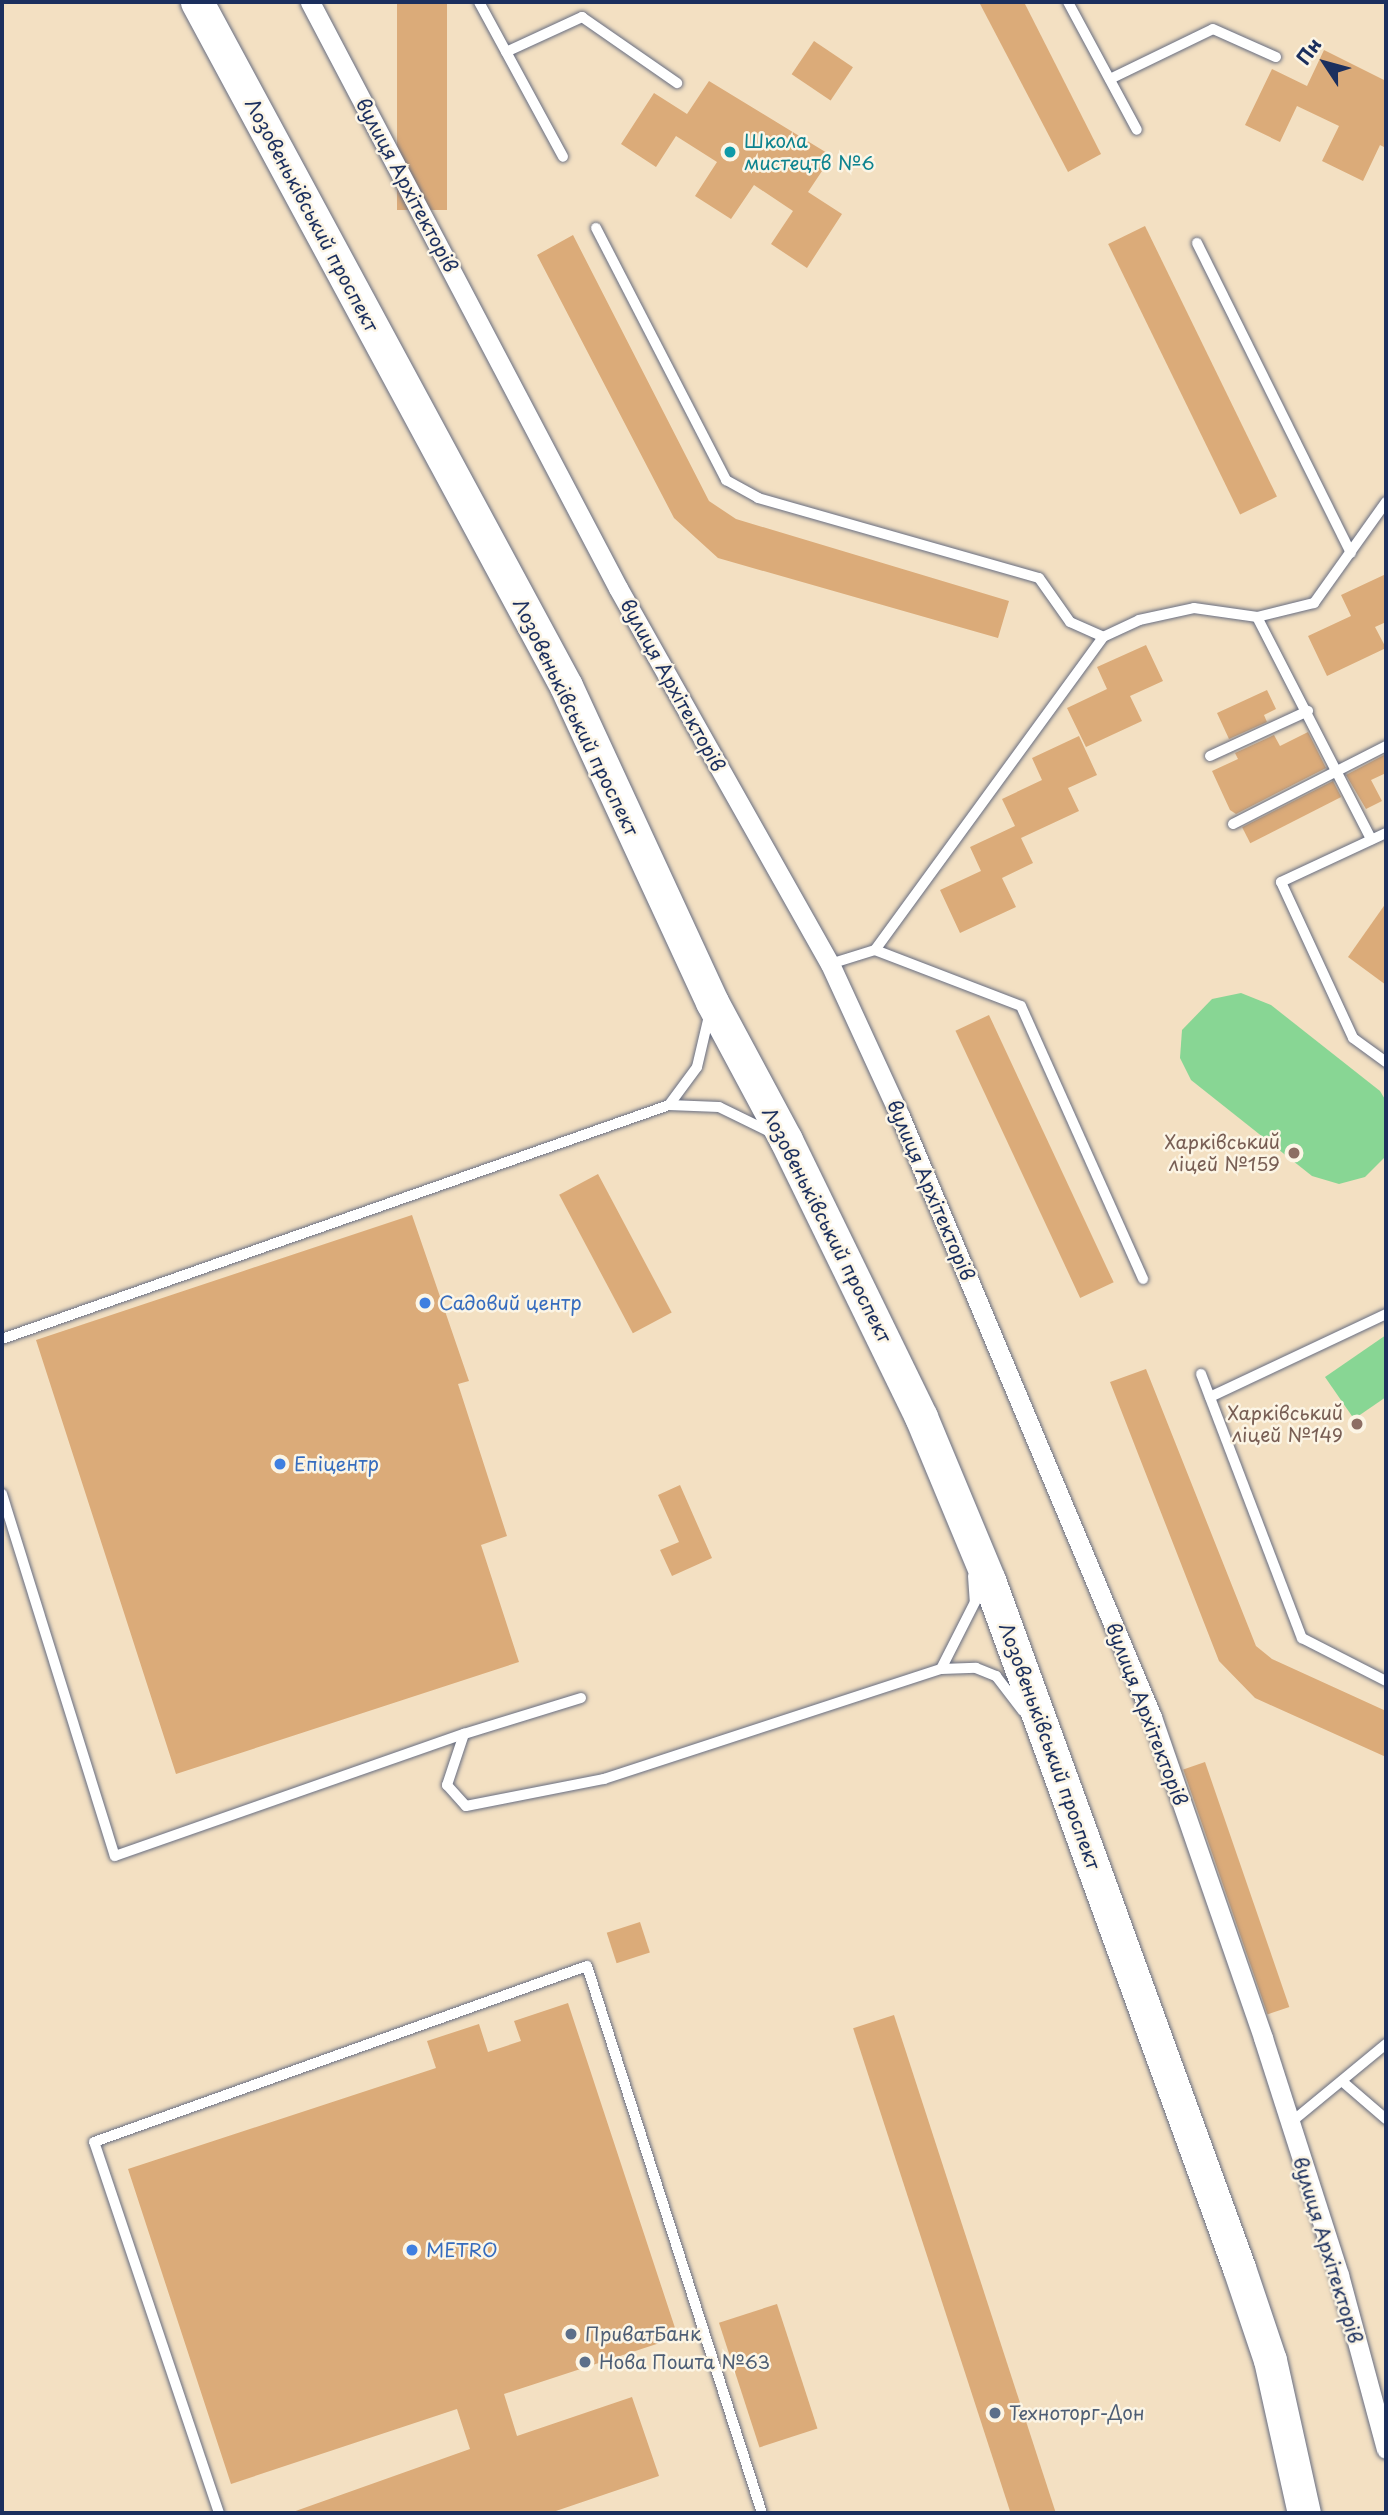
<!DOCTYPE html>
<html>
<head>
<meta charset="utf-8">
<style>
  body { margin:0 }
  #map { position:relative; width:1388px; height:2515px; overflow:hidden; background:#f3e0c2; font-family:"Playpen Sans",sans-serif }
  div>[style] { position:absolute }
  .green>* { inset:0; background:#88d694 }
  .building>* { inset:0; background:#dbab79; transform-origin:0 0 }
  .roads { filter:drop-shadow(0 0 2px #676d81) drop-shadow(0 0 2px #676d81) }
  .service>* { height:10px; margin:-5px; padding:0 5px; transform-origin:5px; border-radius:5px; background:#fff }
  .minor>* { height:19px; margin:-9.5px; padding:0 9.5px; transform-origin:9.5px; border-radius:9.5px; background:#fff }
  .trunk>* { height:33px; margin:-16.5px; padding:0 16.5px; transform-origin:16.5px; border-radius:16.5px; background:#fff }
  .dots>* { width:19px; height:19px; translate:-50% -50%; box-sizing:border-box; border:4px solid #fcf5e5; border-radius:50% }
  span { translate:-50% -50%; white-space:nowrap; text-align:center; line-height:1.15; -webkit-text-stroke:5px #fcf5e5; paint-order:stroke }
  .culture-label { font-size:19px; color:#0d838f }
  .left { translate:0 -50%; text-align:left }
  .street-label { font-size:19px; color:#1b2f5e }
  .education-label { font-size:19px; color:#785e54 }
  .right { translate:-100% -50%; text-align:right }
  .shop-label { font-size:19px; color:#366cbe }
  .service-label { font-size:19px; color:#4e5e75 }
  .frame { position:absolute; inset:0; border:4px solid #1b2f5e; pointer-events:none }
  .north { position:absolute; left:1290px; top:28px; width:70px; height:70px; -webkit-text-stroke:5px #fcf5e5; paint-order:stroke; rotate:306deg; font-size:19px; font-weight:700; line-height:28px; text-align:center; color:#1b2f5e }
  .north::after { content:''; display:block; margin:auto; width:24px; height:32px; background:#1b2f5e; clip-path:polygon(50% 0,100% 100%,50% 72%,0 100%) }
</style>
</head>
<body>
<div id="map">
  <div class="green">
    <i style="clip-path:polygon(1241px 993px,1271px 1005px,1380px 1091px,1386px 1101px,1386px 1156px,1365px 1177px,1339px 1184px,1312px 1176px,1191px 1080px,1180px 1058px,1182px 1030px,1212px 999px)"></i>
    <i style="clip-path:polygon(1386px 1335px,1386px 1397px,1354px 1419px,1325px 1377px)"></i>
  </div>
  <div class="building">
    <i style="left:397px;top:2px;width:50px;height:208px"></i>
    <i style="clip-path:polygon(979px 2px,1024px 2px,1101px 154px,1068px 172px)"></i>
    <i style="left:814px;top:41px;width:47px;height:40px;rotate:34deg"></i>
    <i style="clip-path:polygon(1324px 50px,1386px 81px,1386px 148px,1380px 145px,1363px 181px,1322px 161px,1339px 126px,1297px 106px,1280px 142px,1245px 125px,1272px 69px,1307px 86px)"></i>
    <i style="clip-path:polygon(709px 81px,832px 156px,808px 192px,842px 214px,807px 268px,771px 244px,793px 211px,754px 185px,731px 219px,695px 196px,717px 162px,676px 136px,656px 167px,621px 144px,654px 93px,687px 114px)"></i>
    <i style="left:1145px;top:226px;width:301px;height:41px;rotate:64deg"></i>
    <i style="clip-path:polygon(573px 235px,709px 501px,736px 519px,1009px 601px,998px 638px,718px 558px,674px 518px,537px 255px)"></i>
    <i style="clip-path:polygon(1386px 574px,1386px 622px,1375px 627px,1386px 648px,1327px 676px,1308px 636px,1351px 616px,1341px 595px)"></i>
    <i style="clip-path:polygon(1146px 645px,1163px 681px,1130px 696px,1142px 721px,1086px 747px,1067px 708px,1107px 689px,1097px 667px)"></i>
    <i style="clip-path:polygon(1267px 690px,1276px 709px,1264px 715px,1267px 722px,1229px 739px,1217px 713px)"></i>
    <i style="clip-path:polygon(1308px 732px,1326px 768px,1236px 814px,1230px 810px,1212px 771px,1238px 759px,1235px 753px,1274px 735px,1280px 746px)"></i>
    <i style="clip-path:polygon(1079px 736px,1097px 775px,1068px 788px,1079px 811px,1021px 838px,1033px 863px,1002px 878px,1016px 907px,960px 933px,940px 890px,981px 871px,970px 847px,1015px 826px,1002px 799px,1042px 780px,1032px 758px)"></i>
    <i style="clip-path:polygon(1386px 754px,1386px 773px,1371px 780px,1382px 801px,1366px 809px,1346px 775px)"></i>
    <i style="left:1333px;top:781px;width:18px;height:102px;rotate:63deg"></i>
    <i style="clip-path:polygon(1386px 903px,1386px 985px,1348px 957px)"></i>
    <i style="left:989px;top:1015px;width:295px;height:37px;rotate:65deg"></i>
    <i style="left:598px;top:1174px;width:157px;height:44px;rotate:62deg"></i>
    <i style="clip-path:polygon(412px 1215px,469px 1381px,458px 1384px,507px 1536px,481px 1545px,519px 1662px,176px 1774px,36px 1340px)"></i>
    <i style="clip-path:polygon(1146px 1369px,1256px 1646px,1272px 1659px,1386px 1711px,1386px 1757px,1255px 1698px,1219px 1661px,1110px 1382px)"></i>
    <i style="clip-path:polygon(680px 1485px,712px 1558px,672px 1576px,660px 1550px,679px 1542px,658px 1495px)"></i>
    <i style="left:1205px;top:1762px;width:259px;height:23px;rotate:71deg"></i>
    <i style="left:640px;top:1922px;width:32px;height:35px;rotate:72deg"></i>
    <i style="clip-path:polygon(568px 2003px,678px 2337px,504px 2394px,517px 2436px,632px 2397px,659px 2476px,550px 2513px,290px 2513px,470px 2449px,457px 2409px,231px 2484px,128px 2169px,436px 2068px,427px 2041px,479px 2024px,488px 2052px,521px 2041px,514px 2021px)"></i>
    <i style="left:894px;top:2015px;width:524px;height:43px;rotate:72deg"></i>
    <i style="left:777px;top:2304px;width:131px;height:61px;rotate:72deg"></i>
  </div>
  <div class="roads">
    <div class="service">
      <i style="left:479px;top:2px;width:176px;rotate:61.5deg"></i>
      <i style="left:1068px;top:2px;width:145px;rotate:61.7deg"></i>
      <i style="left:506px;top:52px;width:84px;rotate:-24.7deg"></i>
      <i style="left:582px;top:17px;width:116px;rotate:34.8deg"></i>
      <i style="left:1110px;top:79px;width:114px;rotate:-25.9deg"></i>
      <i style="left:1213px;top:29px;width:69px;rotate:24deg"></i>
      <i style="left:596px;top:228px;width:284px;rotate:62.7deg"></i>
      <i style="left:726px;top:480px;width:37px;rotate:29deg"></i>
      <i style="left:758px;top:498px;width:292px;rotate:15.9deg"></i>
      <i style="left:1039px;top:578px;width:54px;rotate:54.8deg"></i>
      <i style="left:1070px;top:622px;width:36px;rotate:24deg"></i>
      <i style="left:1197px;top:243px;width:346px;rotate:63.6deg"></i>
      <i style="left:1257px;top:617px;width:250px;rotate:62.8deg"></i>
      <i style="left:1210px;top:756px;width:108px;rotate:-24.7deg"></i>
      <i style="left:1233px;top:824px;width:172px;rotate:-27deg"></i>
      <i style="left:1386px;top:833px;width:116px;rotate:155deg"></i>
      <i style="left:1281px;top:882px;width:172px;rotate:65.2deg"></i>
      <i style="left:1353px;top:1038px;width:41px;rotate:36deg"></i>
      <i style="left:875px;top:950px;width:387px;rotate:-53.9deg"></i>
      <i style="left:1103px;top:637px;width:40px;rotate:-25deg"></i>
      <i style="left:1139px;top:620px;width:56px;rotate:-12.3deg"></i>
      <i style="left:1194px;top:608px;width:64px;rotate:8.1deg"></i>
      <i style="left:1257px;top:617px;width:59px;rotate:-13.8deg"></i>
      <i style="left:1314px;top:603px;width:124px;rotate:-54.5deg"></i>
      <i style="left:830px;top:964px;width:47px;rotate:-17.3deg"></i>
      <i style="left:875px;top:950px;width:156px;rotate:21deg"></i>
      <i style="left:1021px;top:1006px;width:299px;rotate:65.9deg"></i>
      <i style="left:669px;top:1105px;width:47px;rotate:-53.6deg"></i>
      <i style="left:697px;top:1067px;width:52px;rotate:-76.8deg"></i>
      <i style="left:2px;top:1339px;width:707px;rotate:-19.33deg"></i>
      <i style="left:669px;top:1105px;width:50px;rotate:2.3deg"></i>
      <i style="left:719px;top:1107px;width:57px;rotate:26.1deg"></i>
      <i style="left:1201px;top:1374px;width:283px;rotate:69.1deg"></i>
      <i style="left:1302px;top:1638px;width:94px;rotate:27.1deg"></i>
      <i style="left:1210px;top:1397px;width:195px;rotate:-25.2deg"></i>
      <i style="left:2px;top:1494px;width:379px;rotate:72.7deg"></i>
      <i style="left:115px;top:1856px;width:370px;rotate:-19.3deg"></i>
      <i style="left:973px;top:1576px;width:26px;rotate:86deg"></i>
      <i style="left:975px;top:1602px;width:75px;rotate:116.9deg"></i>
      <i style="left:941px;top:1669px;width:35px;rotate:-2deg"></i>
      <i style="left:976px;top:1668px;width:22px;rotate:22deg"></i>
      <i style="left:996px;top:1676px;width:44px;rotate:52.4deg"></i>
      <i style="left:581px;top:1698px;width:122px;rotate:162.9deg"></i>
      <i style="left:464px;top:1734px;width:54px;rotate:108.4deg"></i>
      <i style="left:447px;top:1785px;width:28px;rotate:48deg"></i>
      <i style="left:466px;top:1806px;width:141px;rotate:-11.1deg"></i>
      <i style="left:604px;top:1779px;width:354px;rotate:-18.1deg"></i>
      <i style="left:1343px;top:2082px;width:57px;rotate:40.7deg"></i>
      <i style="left:1289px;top:2124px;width:126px;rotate:-39.5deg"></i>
      <i style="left:219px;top:2513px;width:391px;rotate:-108.6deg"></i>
      <i style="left:94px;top:2142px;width:523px;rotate:-19.65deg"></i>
      <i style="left:587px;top:1966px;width:574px;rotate:72.26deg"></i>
    </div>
    <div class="minor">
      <i style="left:310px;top:2px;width:662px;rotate:62.27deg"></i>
      <i style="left:618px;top:588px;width:432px;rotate:60.6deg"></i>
      <i style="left:830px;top:964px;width:167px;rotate:65.3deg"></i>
      <i style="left:900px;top:1116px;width:652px;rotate:67.25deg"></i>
      <i style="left:1152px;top:1717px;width:340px;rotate:70.9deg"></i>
      <i style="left:1263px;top:2038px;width:249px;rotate:72.2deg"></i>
      <i style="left:1339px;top:2275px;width:180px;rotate:74.9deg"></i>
    </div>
    <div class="trunk">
      <i style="left:197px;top:2px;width:777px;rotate:61.65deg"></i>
      <i style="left:566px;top:686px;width:348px;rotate:65.2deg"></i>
      <i style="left:712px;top:1002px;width:157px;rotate:61.8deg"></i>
      <i style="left:786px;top:1140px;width:308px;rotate:64deg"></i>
      <i style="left:921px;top:1417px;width:177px;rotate:67.4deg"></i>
      <i style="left:989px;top:1580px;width:732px;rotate:70.03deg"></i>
      <i style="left:1239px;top:2268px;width:97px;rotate:71.4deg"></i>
      <i style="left:1270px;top:2360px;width:157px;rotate:77.5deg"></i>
    </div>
  </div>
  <div class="dots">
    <i style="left:730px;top:152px;background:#0f9aa8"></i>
    <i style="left:1294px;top:1153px;background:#8d6e63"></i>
    <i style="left:425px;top:1303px;background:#3f7fe0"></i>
    <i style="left:1357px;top:1424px;background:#8d6e63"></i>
    <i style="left:280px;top:1464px;background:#3f7fe0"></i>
    <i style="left:412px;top:2250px;background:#3f7fe0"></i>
    <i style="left:571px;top:2334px;background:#5c6f8a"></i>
    <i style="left:585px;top:2362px;background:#5c6f8a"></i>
    <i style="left:995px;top:2413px;background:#5c6f8a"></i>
  </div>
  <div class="culture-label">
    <span class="left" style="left:744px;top:152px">Школа<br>мистецтв №6</span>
  </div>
  <div class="street-label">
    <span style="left:407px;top:185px;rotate:62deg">вулиця Архітекторів</span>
    <span style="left:312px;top:215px;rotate:62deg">Лозовеньківський проспект</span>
    <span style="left:673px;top:685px;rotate:61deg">вулиця Архітекторів</span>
    <span style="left:576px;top:717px;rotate:64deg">Лозовеньківський проспект</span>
    <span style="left:931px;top:1190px;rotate:67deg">вулиця Архітекторів</span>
    <span style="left:827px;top:1225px;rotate:63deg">Лозовеньківський проспект</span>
    <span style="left:1147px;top:1714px;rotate:69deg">вулиця Архітекторів</span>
    <span style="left:1050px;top:1746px;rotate:70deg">Лозовеньківський проспект</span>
    <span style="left:1328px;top:2250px;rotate:73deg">вулиця Архітекторів</span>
  </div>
  <div class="education-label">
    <span class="right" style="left:1280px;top:1153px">Харківський<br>ліцей №159</span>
    <span class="right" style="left:1343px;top:1424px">Харківський<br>ліцей №149</span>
  </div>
  <div class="shop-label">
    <span class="left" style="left:439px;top:1303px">Садовий центр</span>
    <span class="left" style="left:294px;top:1464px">Епіцентр</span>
    <span class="left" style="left:426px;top:2250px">METRO</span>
  </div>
  <div class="service-label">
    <span class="left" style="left:585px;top:2334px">ПриватБанк</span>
    <span class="left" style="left:599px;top:2362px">Нова Пошта №63</span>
    <span class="left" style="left:1009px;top:2413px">Техноторг-Дон</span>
  </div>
  <div class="frame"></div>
  <div class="north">Пн</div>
</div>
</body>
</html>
